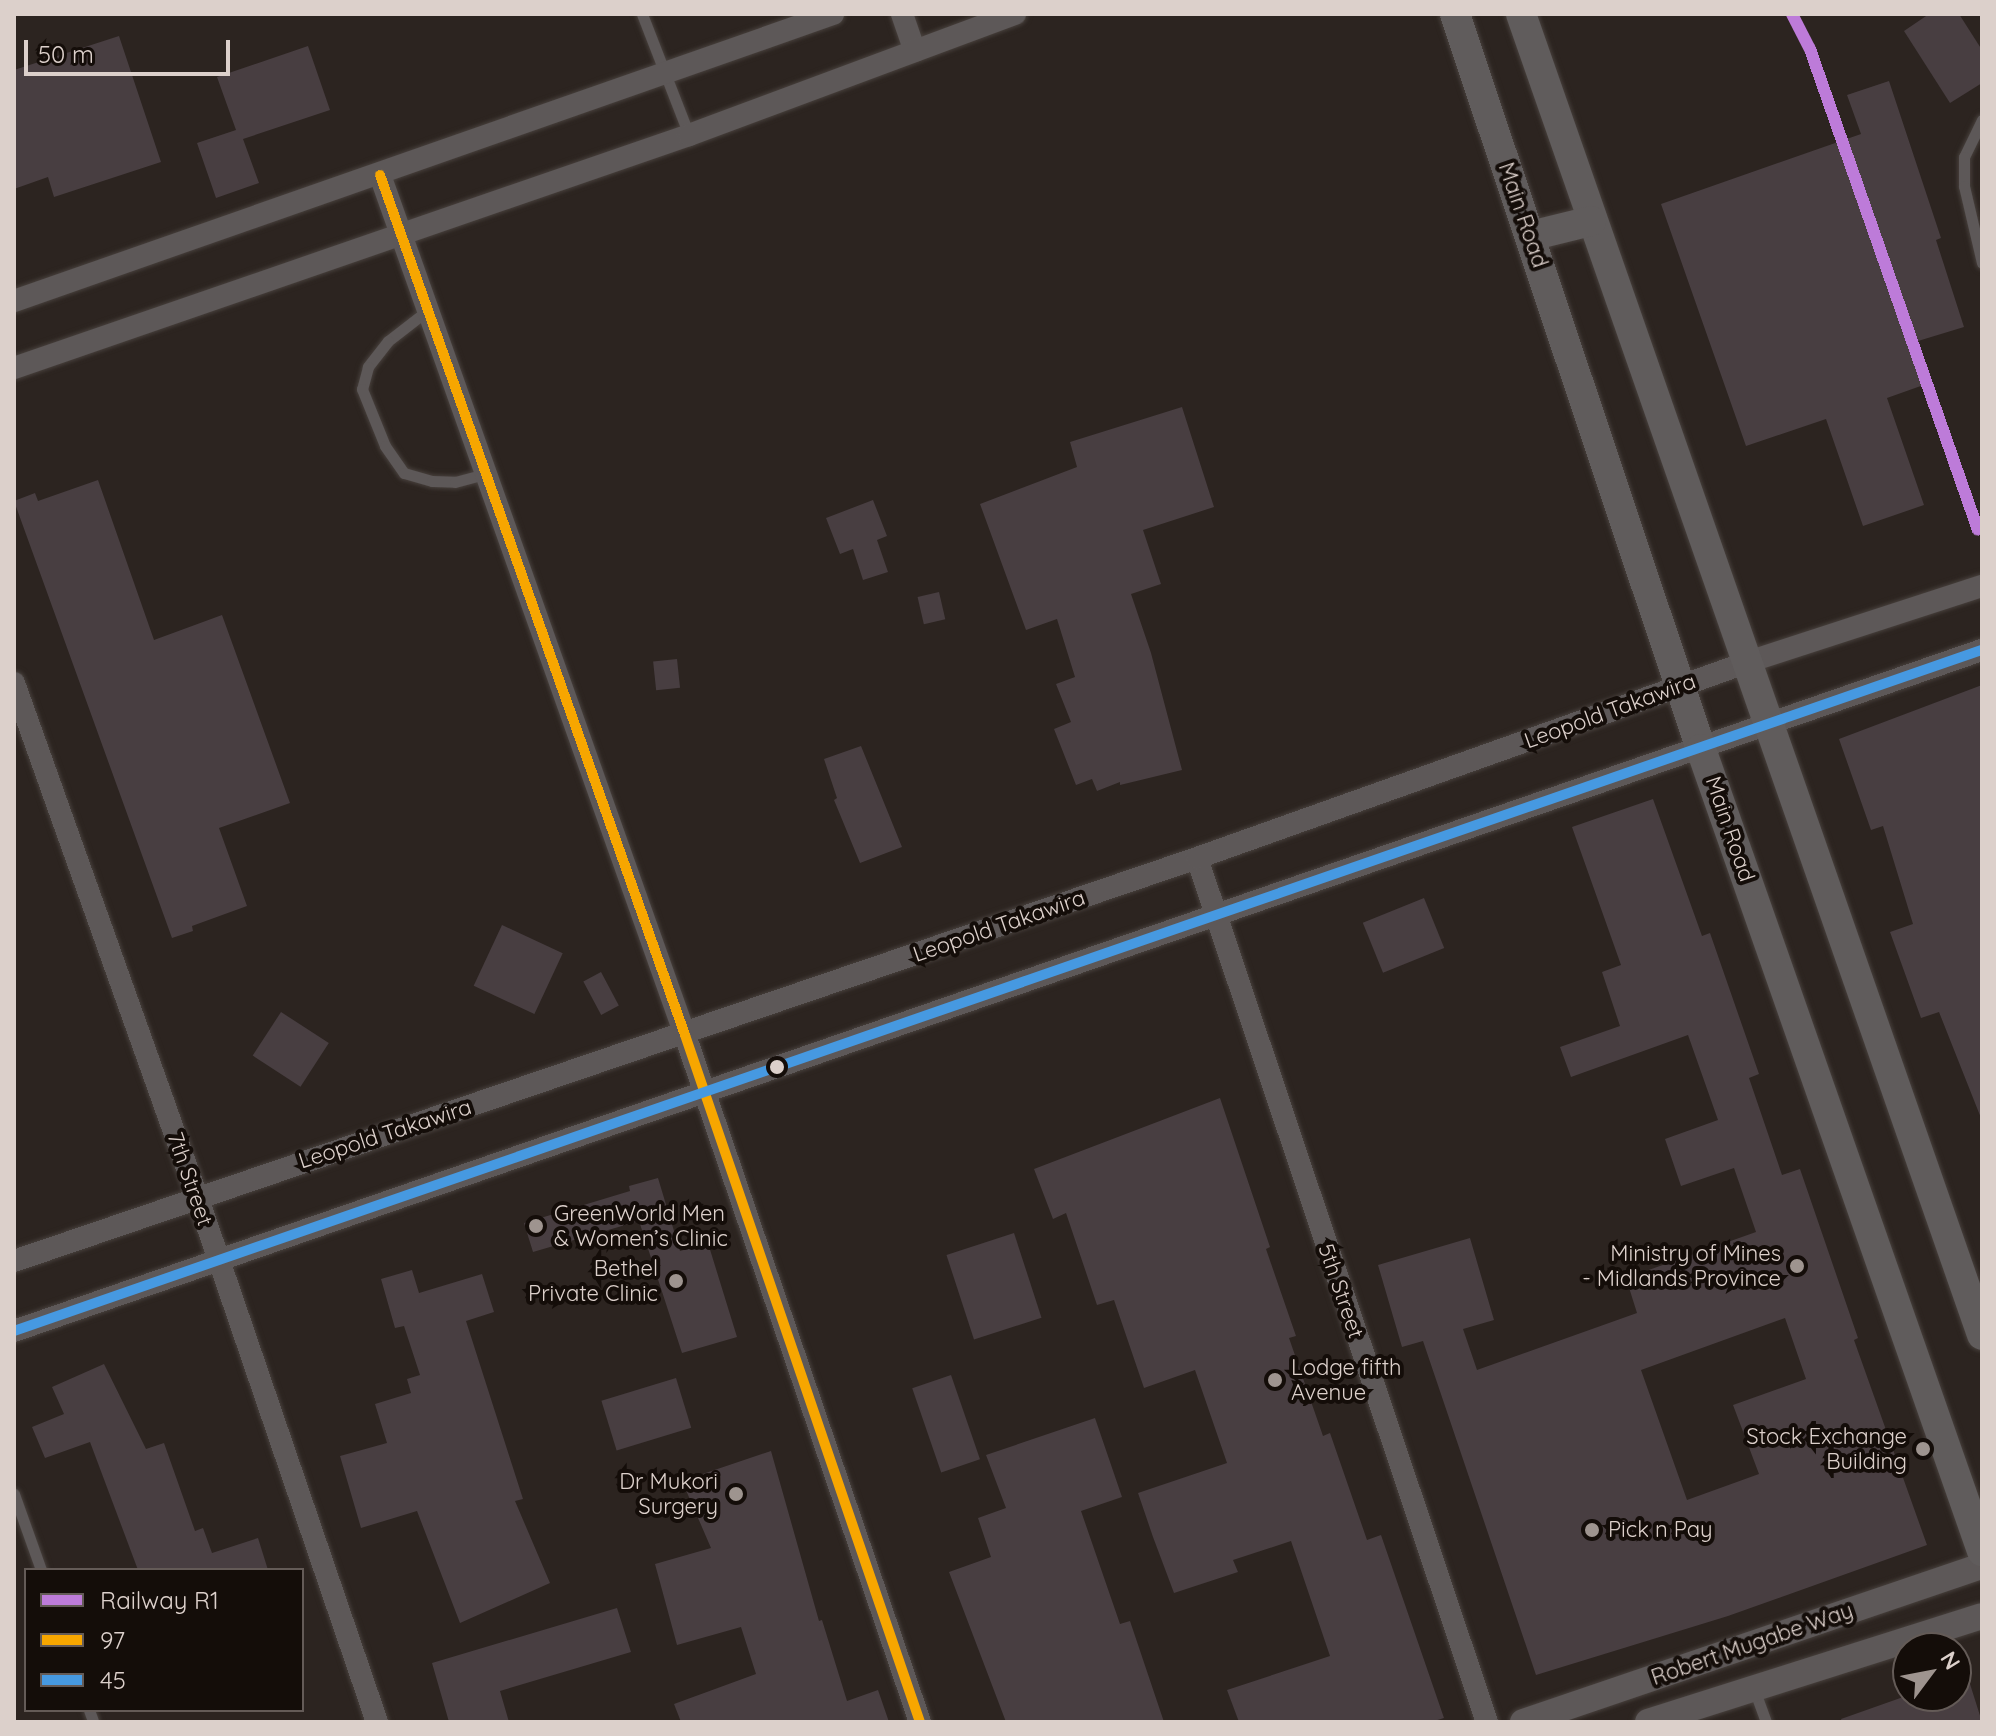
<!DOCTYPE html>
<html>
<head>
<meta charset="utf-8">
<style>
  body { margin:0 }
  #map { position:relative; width:1996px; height:1736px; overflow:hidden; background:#2c2420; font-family:Quicksand,sans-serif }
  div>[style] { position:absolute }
  .building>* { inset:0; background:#483e41; transform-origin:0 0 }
  .roads { filter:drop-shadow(0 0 2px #47403c) drop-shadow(0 0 2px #47403c) }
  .service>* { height:11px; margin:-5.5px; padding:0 5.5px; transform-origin:5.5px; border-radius:5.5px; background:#5d5858 }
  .minor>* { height:22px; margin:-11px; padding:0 11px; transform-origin:11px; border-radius:11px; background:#5d5858 }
  .tertiary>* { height:26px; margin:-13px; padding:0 13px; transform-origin:13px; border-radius:13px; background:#5d5858 }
  .secondary>* { height:30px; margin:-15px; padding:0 15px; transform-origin:15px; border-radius:15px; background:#605c5c }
  .bus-1>* { height:10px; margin:-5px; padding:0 5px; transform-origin:5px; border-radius:5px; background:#f7a600 }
  .bus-2>* { height:10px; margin:-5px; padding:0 5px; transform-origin:5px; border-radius:5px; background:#4699e1 }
  .rail-1>* { height:12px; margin:-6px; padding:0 6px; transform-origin:6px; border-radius:6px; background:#bd7bd9 }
  .dots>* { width:22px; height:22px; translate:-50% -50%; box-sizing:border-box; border:4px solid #140d09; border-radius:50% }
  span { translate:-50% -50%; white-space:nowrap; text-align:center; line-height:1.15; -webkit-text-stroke:8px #140d09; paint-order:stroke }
  .street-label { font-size:22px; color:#dcd0cb }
  .poi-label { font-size:22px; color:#dcd0cb }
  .left { translate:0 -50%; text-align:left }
  .right { translate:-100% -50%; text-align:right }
  .frame { position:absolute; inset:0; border:16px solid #dcd0cb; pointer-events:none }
  .legend { position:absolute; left:24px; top:1568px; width:280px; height:144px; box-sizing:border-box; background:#140d09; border:2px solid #645b57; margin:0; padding:10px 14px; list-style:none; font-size:24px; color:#dcd0cb }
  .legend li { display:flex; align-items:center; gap:16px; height:40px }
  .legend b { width:40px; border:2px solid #645b57 }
  .north { position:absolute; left:1892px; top:1632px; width:80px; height:80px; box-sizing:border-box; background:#140d09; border:2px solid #645b57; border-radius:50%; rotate:58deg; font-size:22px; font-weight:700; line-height:32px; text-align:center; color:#dcd0cb }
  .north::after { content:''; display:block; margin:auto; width:28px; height:36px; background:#9e948f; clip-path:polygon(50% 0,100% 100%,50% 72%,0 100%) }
  .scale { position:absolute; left:24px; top:40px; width:206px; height:36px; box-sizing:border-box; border:4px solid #dcd0cb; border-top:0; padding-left:10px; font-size:24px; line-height:28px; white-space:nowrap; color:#dcd0cb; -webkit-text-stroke:6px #140d09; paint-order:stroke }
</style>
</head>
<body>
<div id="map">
  <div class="building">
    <i style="clip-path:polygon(1929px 14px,1959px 14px,1982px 50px,1982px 83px,1950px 103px,1904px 31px)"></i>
    <i style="clip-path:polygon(119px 36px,161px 162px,54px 197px,48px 177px,14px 189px,14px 70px)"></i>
    <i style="clip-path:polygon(308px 46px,330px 110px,243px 139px,259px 183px,216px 198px,197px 143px,236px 130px,217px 77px)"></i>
    <i style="clip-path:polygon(1889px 81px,1941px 238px,1936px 240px,1964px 327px,1918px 341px,1932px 382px,1887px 398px,1924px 505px,1863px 526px,1826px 419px,1746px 446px,1661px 204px,1861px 134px,1847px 95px)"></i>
    <i style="clip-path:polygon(1182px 407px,1214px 507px,1143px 530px,1161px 584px,1131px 594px,1151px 653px,1182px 770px,1120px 785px,1120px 782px,1097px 791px,1092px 779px,1076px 785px,1054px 729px,1071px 722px,1056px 684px,1075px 677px,1057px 619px,1026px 630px,980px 504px,1077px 467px,1070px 442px)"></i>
    <i style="clip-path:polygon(98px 480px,154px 640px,222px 615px,290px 803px,219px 828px,247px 906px,192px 926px,193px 931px,172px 938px,14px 501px,35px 493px,38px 501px)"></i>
    <i style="clip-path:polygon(873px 500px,887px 536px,877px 540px,888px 572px,863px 580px,853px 549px,840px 554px,826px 518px)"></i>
    <i style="left:939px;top:592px;width:28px;height:22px;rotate:77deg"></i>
    <i style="left:677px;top:659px;width:29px;height:24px;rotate:84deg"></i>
    <i style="clip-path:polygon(1982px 685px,1982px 1118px,1981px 1118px,1939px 1012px,1921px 1018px,1890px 932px,1913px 924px,1883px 826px,1871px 830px,1839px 739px)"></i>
    <i style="clip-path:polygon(861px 746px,902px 847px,860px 863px,834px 800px,837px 798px,824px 759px)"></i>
    <i style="clip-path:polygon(evenodd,1653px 799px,1702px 936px,1710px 933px,1759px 1074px,1749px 1078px,1782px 1175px,1800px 1169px,1858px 1338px,1854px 1340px,1927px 1545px,1728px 1616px,1536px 1675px,1423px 1341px,1402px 1347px,1378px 1265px,1470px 1238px,1494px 1320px,1463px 1329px,1477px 1370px,1637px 1313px,1626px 1278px,1756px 1232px,1734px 1168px,1681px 1186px,1665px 1139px,1718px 1120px,1688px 1035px,1571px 1077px,1560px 1047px,1620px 1026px,1602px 972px,1621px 965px,1572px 827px,1653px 799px,1785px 1318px,1806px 1379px,1733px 1405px,1759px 1474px,1687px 1500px,1641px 1370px,1785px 1318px)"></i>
    <i style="left:1424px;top:898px;width:54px;height:66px;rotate:68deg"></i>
    <i style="left:502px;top:925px;width:67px;height:67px;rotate:25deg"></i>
    <i style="left:601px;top:972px;width:38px;height:20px;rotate:62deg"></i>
    <i style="left:281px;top:1012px;width:57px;height:52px;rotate:33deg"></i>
    <i style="clip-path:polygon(1220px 1098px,1270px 1247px,1266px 1249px,1296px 1336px,1289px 1338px,1323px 1436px,1330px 1433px,1367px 1540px,1381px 1535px,1444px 1718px,1431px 1722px,1239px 1722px,1227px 1690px,1330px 1656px,1291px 1541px,1233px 1560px,1238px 1572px,1174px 1593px,1153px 1537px,1138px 1493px,1227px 1463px,1195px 1370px,1144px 1388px,1114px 1300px,1097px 1305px,1066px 1213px,1053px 1219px,1034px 1169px)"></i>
    <i style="clip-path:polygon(658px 1178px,680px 1251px,708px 1243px,737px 1337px,682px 1353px,639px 1221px,533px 1252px,524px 1223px,630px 1191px,629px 1186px)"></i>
    <i style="left:1014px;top:1233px;width:89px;height:71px;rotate:72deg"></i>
    <i style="clip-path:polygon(412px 1270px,419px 1293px,482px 1274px,494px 1312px,466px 1321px,523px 1499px,515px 1501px,550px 1583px,460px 1623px,417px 1511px,361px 1528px,340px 1456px,387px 1443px,375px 1404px,411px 1393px,407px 1379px,420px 1375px,404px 1326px,395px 1328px,381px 1279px)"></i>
    <i style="clip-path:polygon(104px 1364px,146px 1449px,164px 1443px,195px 1531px,203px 1528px,212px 1553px,258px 1538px,268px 1570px,138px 1570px,90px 1442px,45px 1458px,32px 1427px,64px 1414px,52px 1387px)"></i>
    <i style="left:951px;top:1375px;width:89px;height:41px;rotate:71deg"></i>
    <i style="left:676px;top:1378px;width:52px;height:78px;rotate:73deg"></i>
    <i style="clip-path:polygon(1095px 1418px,1122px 1497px,1081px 1511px,1120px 1624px,1130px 1621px,1164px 1722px,1006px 1722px,949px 1572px,991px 1557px,978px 1518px,1006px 1508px,986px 1455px)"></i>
    <i style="clip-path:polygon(771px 1451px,819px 1621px,822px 1620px,847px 1701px,878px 1690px,889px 1722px,681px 1722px,674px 1704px,756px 1674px,741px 1627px,677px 1645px,655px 1564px,711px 1548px,682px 1481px)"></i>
    <i style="clip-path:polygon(617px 1608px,631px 1652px,500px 1691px,509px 1722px,449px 1722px,432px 1663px)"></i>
    <i style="clip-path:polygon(1959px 1649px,1982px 1722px,1842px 1722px,1841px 1719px,1906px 1696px,1956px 1696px,1956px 1650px)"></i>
  </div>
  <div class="roads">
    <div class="service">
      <i style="left:642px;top:14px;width:130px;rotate:68.8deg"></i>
      <i style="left:1982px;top:120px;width:41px;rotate:115.9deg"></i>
      <i style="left:1964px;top:157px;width:29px;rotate:90deg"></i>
      <i style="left:1964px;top:186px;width:79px;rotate:76.8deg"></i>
      <i style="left:428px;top:310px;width:51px;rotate:142.2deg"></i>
      <i style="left:388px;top:341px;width:33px;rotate:128deg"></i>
      <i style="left:368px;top:367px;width:23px;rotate:105deg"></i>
      <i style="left:362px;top:389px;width:61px;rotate:68deg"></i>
      <i style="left:385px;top:446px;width:33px;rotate:55deg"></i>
      <i style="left:404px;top:473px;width:29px;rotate:16deg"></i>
      <i style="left:432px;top:481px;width:23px;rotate:2deg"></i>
      <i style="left:455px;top:482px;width:31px;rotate:-15deg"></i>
      <i style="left:14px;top:1494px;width:81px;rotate:70.4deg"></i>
      <i style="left:1754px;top:1689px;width:35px;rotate:70deg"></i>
      <i style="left:89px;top:1710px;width:12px;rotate:70deg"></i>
    </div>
    <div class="minor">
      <i style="left:902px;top:14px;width:39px;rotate:71deg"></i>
      <i style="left:380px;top:175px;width:912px;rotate:70.47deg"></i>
      <i style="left:685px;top:1035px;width:726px;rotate:71.12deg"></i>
      <i style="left:14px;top:301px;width:868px;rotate:-19.31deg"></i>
      <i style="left:14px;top:368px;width:714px;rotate:-19.04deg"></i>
      <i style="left:689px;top:135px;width:348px;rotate:-20.4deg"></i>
      <i style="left:14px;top:683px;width:545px;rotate:70.37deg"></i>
      <i style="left:197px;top:1196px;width:556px;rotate:71.11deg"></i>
      <i style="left:1197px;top:858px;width:911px;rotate:71.45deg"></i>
      <i style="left:14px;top:1261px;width:1250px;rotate:-18.81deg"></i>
      <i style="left:1197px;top:858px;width:585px;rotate:-19.58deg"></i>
      <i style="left:1748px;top:662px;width:246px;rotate:-18deg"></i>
      <i style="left:14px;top:1331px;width:2082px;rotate:-19.09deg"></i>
    </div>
    <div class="tertiary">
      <i style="left:1523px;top:1722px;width:485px;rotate:-18.8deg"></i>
      <i style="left:1648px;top:1722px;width:350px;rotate:-17.6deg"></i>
    </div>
    <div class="secondary">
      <i style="left:1455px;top:14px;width:775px;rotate:71.49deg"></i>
      <i style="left:1701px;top:749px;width:850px;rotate:70.69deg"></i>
      <i style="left:1521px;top:14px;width:1399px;rotate:70.76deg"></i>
      <i style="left:1530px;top:236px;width:63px;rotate:-13.8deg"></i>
    </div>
  </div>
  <div class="bus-1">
    <i style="left:380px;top:175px;width:912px;rotate:70.47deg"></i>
    <i style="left:685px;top:1035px;width:726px;rotate:71.12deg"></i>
  </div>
  <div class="bus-2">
    <i style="left:14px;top:1331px;width:2082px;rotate:-19.09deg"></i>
  </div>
  <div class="rail-1">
    <i style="left:1792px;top:14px;width:39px;rotate:63deg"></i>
    <i style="left:1810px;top:49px;width:509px;rotate:70.75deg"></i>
  </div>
  <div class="dots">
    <i style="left:777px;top:1067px;background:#dcd0cb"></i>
    <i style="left:536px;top:1226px;background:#9e948f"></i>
    <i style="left:1797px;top:1266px;background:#9e948f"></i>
    <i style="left:676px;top:1281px;background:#9e948f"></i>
    <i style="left:1275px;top:1380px;background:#9e948f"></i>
    <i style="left:1923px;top:1449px;background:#9e948f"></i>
    <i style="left:736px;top:1494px;background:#9e948f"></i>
    <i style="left:1592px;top:1530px;background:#9e948f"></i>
  </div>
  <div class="street-label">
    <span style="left:1523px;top:215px;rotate:71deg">Main Road</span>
    <span style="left:1610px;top:711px;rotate:-20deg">Leopold Takawira</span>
    <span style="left:1730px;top:829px;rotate:71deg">Main Road</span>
    <span style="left:999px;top:926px;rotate:-19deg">Leopold Takawira</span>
    <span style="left:385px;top:1134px;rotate:-18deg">Leopold Takawira</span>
    <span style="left:190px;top:1179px;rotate:71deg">7th Street</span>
    <span style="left:1341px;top:1291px;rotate:71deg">5th Street</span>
    <span style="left:1752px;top:1644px;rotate:-19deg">Robert Mugabe Way</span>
  </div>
  <div class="poi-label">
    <span class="left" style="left:554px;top:1226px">GreenWorld Men<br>&amp; Women’s Clinic</span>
    <span class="right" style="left:1781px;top:1266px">Ministry of Mines<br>- Midlands Province</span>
    <span class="right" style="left:658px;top:1281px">Bethel<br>Private Clinic</span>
    <span class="left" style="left:1291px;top:1380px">Lodge fifth<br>Avenue</span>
    <span class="right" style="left:1907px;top:1449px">Stock Exchange<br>Building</span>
    <span class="right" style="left:718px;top:1494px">Dr Mukori<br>Surgery</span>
    <span class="left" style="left:1608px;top:1530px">Pick n Pay</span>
  </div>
  <div class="frame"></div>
  <ul class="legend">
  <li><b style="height:10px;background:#bd7bd9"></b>Railway R1</li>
  <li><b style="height:10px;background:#f7a600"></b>97</li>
  <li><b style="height:10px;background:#4699e1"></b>45</li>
  </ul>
  <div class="north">N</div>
  <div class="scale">50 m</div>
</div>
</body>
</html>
